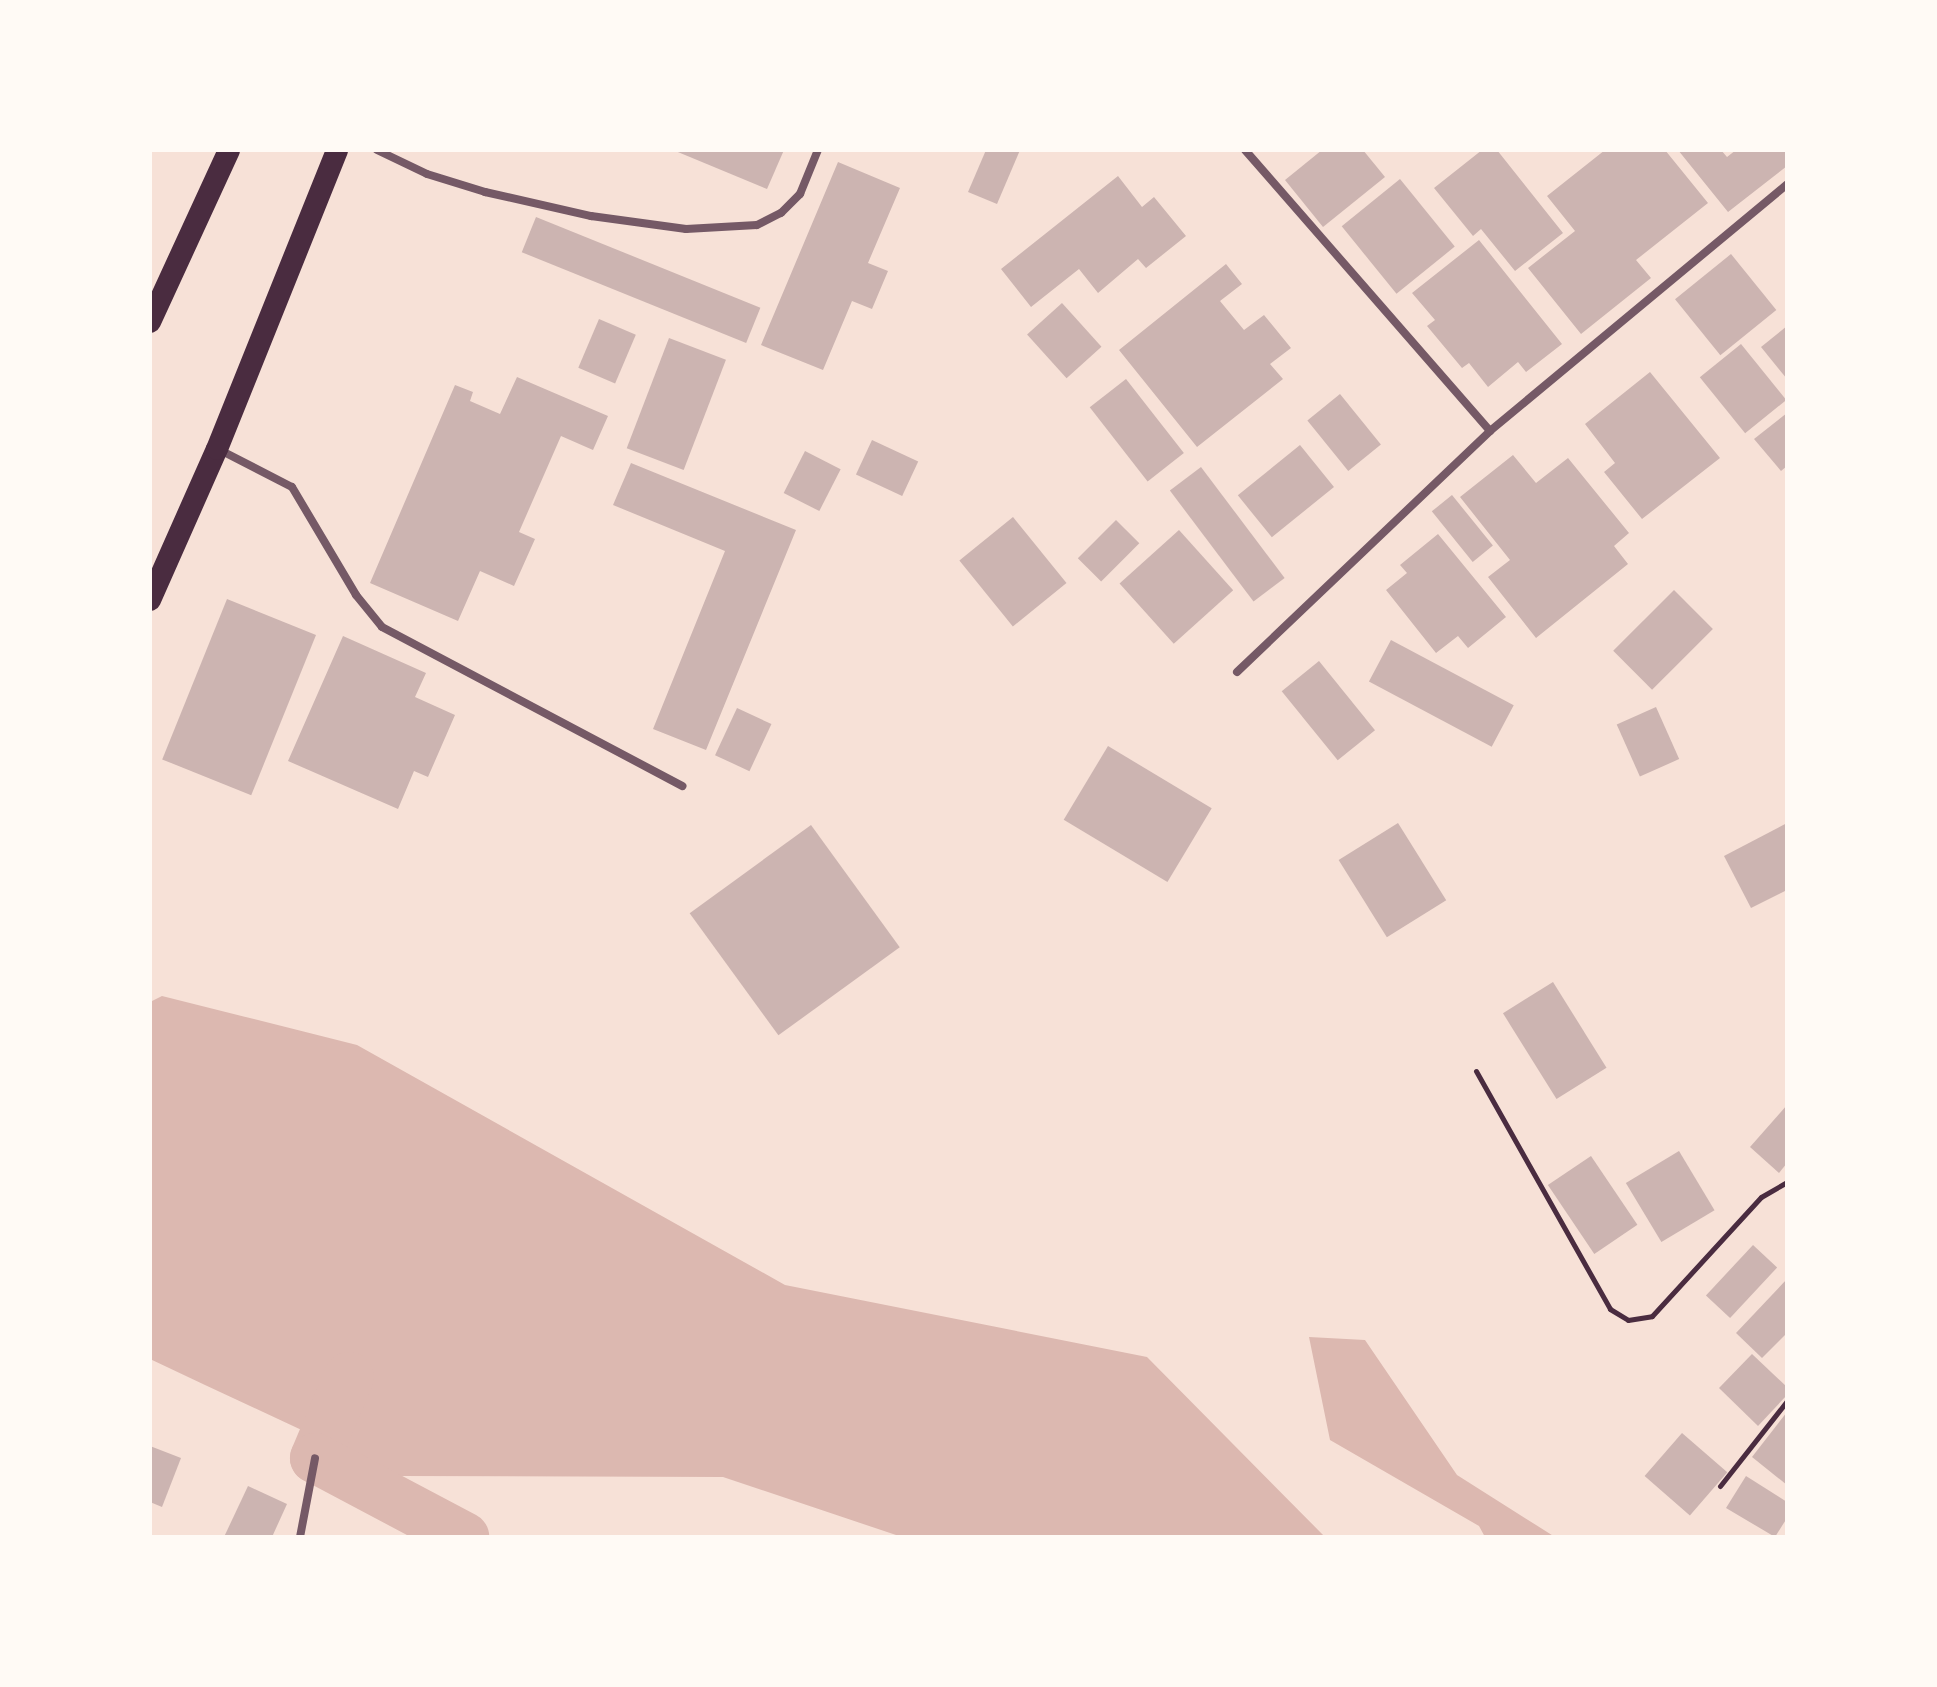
<!DOCTYPE html>
<html>
<head>
<meta charset="utf-8">
<style>
  body { margin:0 }
  #map { position:relative; width:1937px; height:1687px; overflow:hidden; background:#f7e1d7; font-family:"Libre Baskerville",serif }
  div>[style] { position:absolute }
  .water>* { inset:0; background:#dcb8b0 }
  .canal>* { height:50px; margin:-25px; padding:0 25px; transform-origin:25px; border-radius:25px; background:#dcb8b0 }
  .building>* { inset:0; background:#ccb4b1; transform-origin:0 0 }
  .path>* { height:5px; margin:-2.5px; padding:0 2.5px; transform-origin:2.5px; border-radius:2.5px; background:#4a2c40 }
  .minor>* { height:8px; margin:-4px; padding:0 4px; transform-origin:4px; border-radius:4px; background:#755966 }
  .trunk>* { height:22px; margin:-11px; padding:0 11px; transform-origin:11px; border-radius:11px; background:#4a2c40 }
  span { translate:-50% -50%; white-space:nowrap; text-align:center; line-height:1.15; -webkit-text-stroke:8px #fffaf5; paint-order:stroke }
  .frame { position:absolute; inset:0; border:152px solid #fffaf5; pointer-events:none }
</style>
</head>
<body>
<div id="map">
  <div class="water">
    <i style="clip-path:polygon(162px 996px,357px 1045px,785px 1285px,1147px 1357px,1325px 1537px,902px 1537px,723px 1477px,400px 1476px,205px 1385px,150px 1359px,150px 1002px)"></i>
    <i style="clip-path:polygon(1309px 1337px,1365px 1340px,1457px 1475px,1555px 1537px,1485px 1537px,1479px 1526px,1330px 1440px)"></i>
  </div>
  <div class="canal">
    <i style="left:349px;top:1377px;width:88px;rotate:112.8deg"></i>
    <i style="left:315px;top:1458px;width:169px;rotate:27.9deg"></i>
  </div>
  <div class="building">
    <i style="clip-path:polygon(673px 150px,784px 150px,767px 189px)"></i>
    <i style="clip-path:polygon(986px 150px,1020px 150px,997px 204px,968px 192px)"></i>
    <i style="clip-path:polygon(1322px 150px,1363px 150px,1385px 177px,1323px 227px,1285px 180px)"></i>
    <i style="clip-path:polygon(1482px 150px,1497px 150px,1563px 233px,1515px 271px,1481px 229px,1473px 236px,1434px 188px)"></i>
    <i style="clip-path:polygon(1605px 150px,1665px 150px,1708px 203px,1636px 260px,1651px 278px,1581px 334px,1528px 268px,1575px 231px,1547px 196px)"></i>
    <i style="clip-path:polygon(1678px 150px,1721px 150px,1727px 157px,1736px 150px,1787px 150px,1787px 166px,1728px 212px)"></i>
    <i style="clip-path:polygon(838px 162px,900px 188px,868px 263px,888px 271px,872px 309px,852px 301px,823px 370px,761px 345px)"></i>
    <i style="clip-path:polygon(1118px 176px,1142px 207px,1154px 197px,1186px 236px,1146px 268px,1138px 259px,1098px 293px,1079px 269px,1031px 307px,1001px 269px)"></i>
    <i style="left:1400px;top:179px;width:87px;height:75px;rotate:51deg"></i>
    <i style="left:536px;top:217px;width:242px;height:38px;rotate:22deg"></i>
    <i style="clip-path:polygon(1479px 240px,1562px 344px,1526px 372px,1518px 362px,1488px 387px,1469px 363px,1462px 368px,1427px 326px,1435px 320px,1412px 293px)"></i>
    <i style="left:1731px;top:254px;width:72px;height:72px;rotate:51deg"></i>
    <i style="clip-path:polygon(1226px 264px,1242px 284px,1220px 301px,1244px 330px,1264px 315px,1291px 348px,1270px 364px,1283px 379px,1197px 447px,1119px 350px)"></i>
    <i style="left:1062px;top:303px;width:59px;height:47px;rotate:48deg"></i>
    <i style="left:599px;top:319px;width:40px;height:53px;rotate:23deg"></i>
    <i style="clip-path:polygon(1787px 326px,1787px 379px,1761px 347px)"></i>
    <i style="left:669px;top:338px;width:61px;height:118px;rotate:21deg"></i>
    <i style="left:1741px;top:344px;width:72px;height:53px;rotate:51deg"></i>
    <i style="clip-path:polygon(1650px 372px,1720px 458px,1642px 519px,1604px 472px,1615px 463px,1585px 424px)"></i>
    <i style="clip-path:polygon(517px 377px,608px 416px,593px 450px,561px 436px,519px 532px,535px 539px,514px 586px,480px 571px,458px 621px,370px 583px,455px 385px,473px 392px,470px 401px,500px 414px)"></i>
    <i style="left:1126px;top:379px;width:94px;height:46px;rotate:52deg"></i>
    <i style="left:1340px;top:394px;width:65px;height:42px;rotate:51deg"></i>
    <i style="clip-path:polygon(1787px 413px,1787px 466px,1781px 471px,1754px 439px)"></i>
    <i style="left:872px;top:440px;width:51px;height:38px;rotate:25deg"></i>
    <i style="left:1300px;top:445px;width:54px;height:80px;rotate:51deg"></i>
    <i style="left:805px;top:451px;width:40px;height:47px;rotate:27deg"></i>
    <i style="clip-path:polygon(1513px 455px,1536px 483px,1568px 458px,1629px 533px,1614px 546px,1628px 564px,1536px 638px,1488px 577px,1510px 560px,1460px 497px)"></i>
    <i style="clip-path:polygon(631px 463px,796px 530px,706px 750px,653px 729px,725px 551px,613px 505px)"></i>
    <i style="left:1201px;top:467px;width:139px;height:39px;rotate:53deg"></i>
    <i style="left:1452px;top:495px;width:65px;height:26px;rotate:51deg"></i>
    <i style="left:1013px;top:517px;width:85px;height:69px;rotate:51deg"></i>
    <i style="left:1116px;top:520px;width:33px;height:54px;rotate:45deg"></i>
    <i style="left:1179px;top:530px;width:81px;height:80px;rotate:48deg"></i>
    <i style="clip-path:polygon(1438px 534px,1506px 617px,1468px 648px,1458px 636px,1436px 653px,1386px 590px,1407px 573px,1400px 565px)"></i>
    <i style="left:1674px;top:590px;width:55px;height:86px;rotate:45deg"></i>
    <i style="left:227px;top:599px;width:96px;height:173px;rotate:22deg"></i>
    <i style="clip-path:polygon(343px 636px,426px 673px,415px 697px,455px 715px,428px 777px,414px 771px,398px 809px,288px 761px)"></i>
    <i style="left:1391px;top:640px;width:139px;height:47px;rotate:28deg"></i>
    <i style="left:1319px;top:661px;width:89px;height:48px;rotate:51deg"></i>
    <i style="left:1656px;top:707px;width:57px;height:43px;rotate:66deg"></i>
    <i style="left:737px;top:708px;width:38px;height:52px;rotate:25deg"></i>
    <i style="left:1108px;top:746px;width:121px;height:86px;rotate:31deg"></i>
    <i style="left:1398px;top:823px;width:91px;height:70px;rotate:58deg"></i>
    <i style="clip-path:polygon(1787px 823px,1787px 890px,1751px 908px,1724px 856px)"></i>
    <i style="left:811px;top:825px;width:151px;height:150px;rotate:54deg"></i>
    <i style="left:1553px;top:982px;width:101px;height:59px;rotate:58deg"></i>
    <i style="clip-path:polygon(1787px 1105px,1787px 1163px,1779px 1173px,1750px 1147px)"></i>
    <i style="left:1679px;top:1151px;width:69px;height:62px;rotate:59deg"></i>
    <i style="left:1591px;top:1156px;width:83px;height:52px;rotate:56deg"></i>
    <i style="left:1753px;top:1245px;width:33px;height:69px;rotate:43deg"></i>
    <i style="clip-path:polygon(1787px 1279px,1787px 1333px,1762px 1358px,1736px 1333px)"></i>
    <i style="clip-path:polygon(1752px 1354px,1787px 1387px,1787px 1395px,1758px 1426px,1719px 1388px)"></i>
    <i style="clip-path:polygon(1787px 1412px,1787px 1485px,1752px 1457px)"></i>
    <i style="left:1682px;top:1433px;width:60px;height:57px;rotate:41deg"></i>
    <i style="clip-path:polygon(150px 1446px,181px 1458px,162px 1507px,150px 1502px)"></i>
    <i style="clip-path:polygon(1746px 1476px,1787px 1502px,1787px 1518px,1775px 1537px,1726px 1508px)"></i>
    <i style="clip-path:polygon(248px 1486px,287px 1504px,272px 1537px,224px 1537px)"></i>
  </div>
  <div class="path">
    <i style="left:1476px;top:1071px;width:273px;rotate:60.6deg"></i>
    <i style="left:1610px;top:1309px;width:21px;rotate:31deg"></i>
    <i style="left:1628px;top:1320px;width:24px;rotate:-9deg"></i>
    <i style="left:1652px;top:1316px;width:161px;rotate:-47.5deg"></i>
    <i style="left:1761px;top:1197px;width:30px;rotate:-30deg"></i>
    <i style="left:1720px;top:1486px;width:108px;rotate:-51.8deg"></i>
  </div>
  <div class="minor">
    <i style="left:377px;top:150px;width:55px;rotate:25.6deg"></i>
    <i style="left:427px;top:174px;width:61px;rotate:17.2deg"></i>
    <i style="left:485px;top:192px;width:109px;rotate:12.8deg"></i>
    <i style="left:591px;top:216px;width:96px;rotate:7.8deg"></i>
    <i style="left:686px;top:229px;width:71px;rotate:-3.2deg"></i>
    <i style="left:757px;top:225px;width:27px;rotate:-27deg"></i>
    <i style="left:781px;top:213px;width:27px;rotate:-45deg"></i>
    <i style="left:800px;top:194px;width:48px;rotate:-67.8deg"></i>
    <i style="left:1245px;top:150px;width:373px;rotate:48.9deg"></i>
    <i style="left:218px;top:449px;width:83px;rotate:27.2deg"></i>
    <i style="left:292px;top:487px;width:126px;rotate:59.3deg"></i>
    <i style="left:356px;top:595px;width:41px;rotate:50.9deg"></i>
    <i style="left:382px;top:627px;width:340px;rotate:27.9deg"></i>
    <i style="left:1237px;top:672px;width:349px;rotate:-43.6deg"></i>
    <i style="left:1490px;top:431px;width:386px;rotate:-39.7deg"></i>
    <i style="left:300px;top:1537px;width:80px;rotate:-79.2deg"></i>
  </div>
  <div class="trunk">
    <i style="left:150px;top:322px;width:189px;rotate:-65.3deg"></i>
    <i style="left:150px;top:600px;width:165px;rotate:-66.1deg"></i>
    <i style="left:217px;top:449px;width:322px;rotate:-68.1deg"></i>
  </div>
  <div class="frame"></div>
</div>
</body>
</html>
